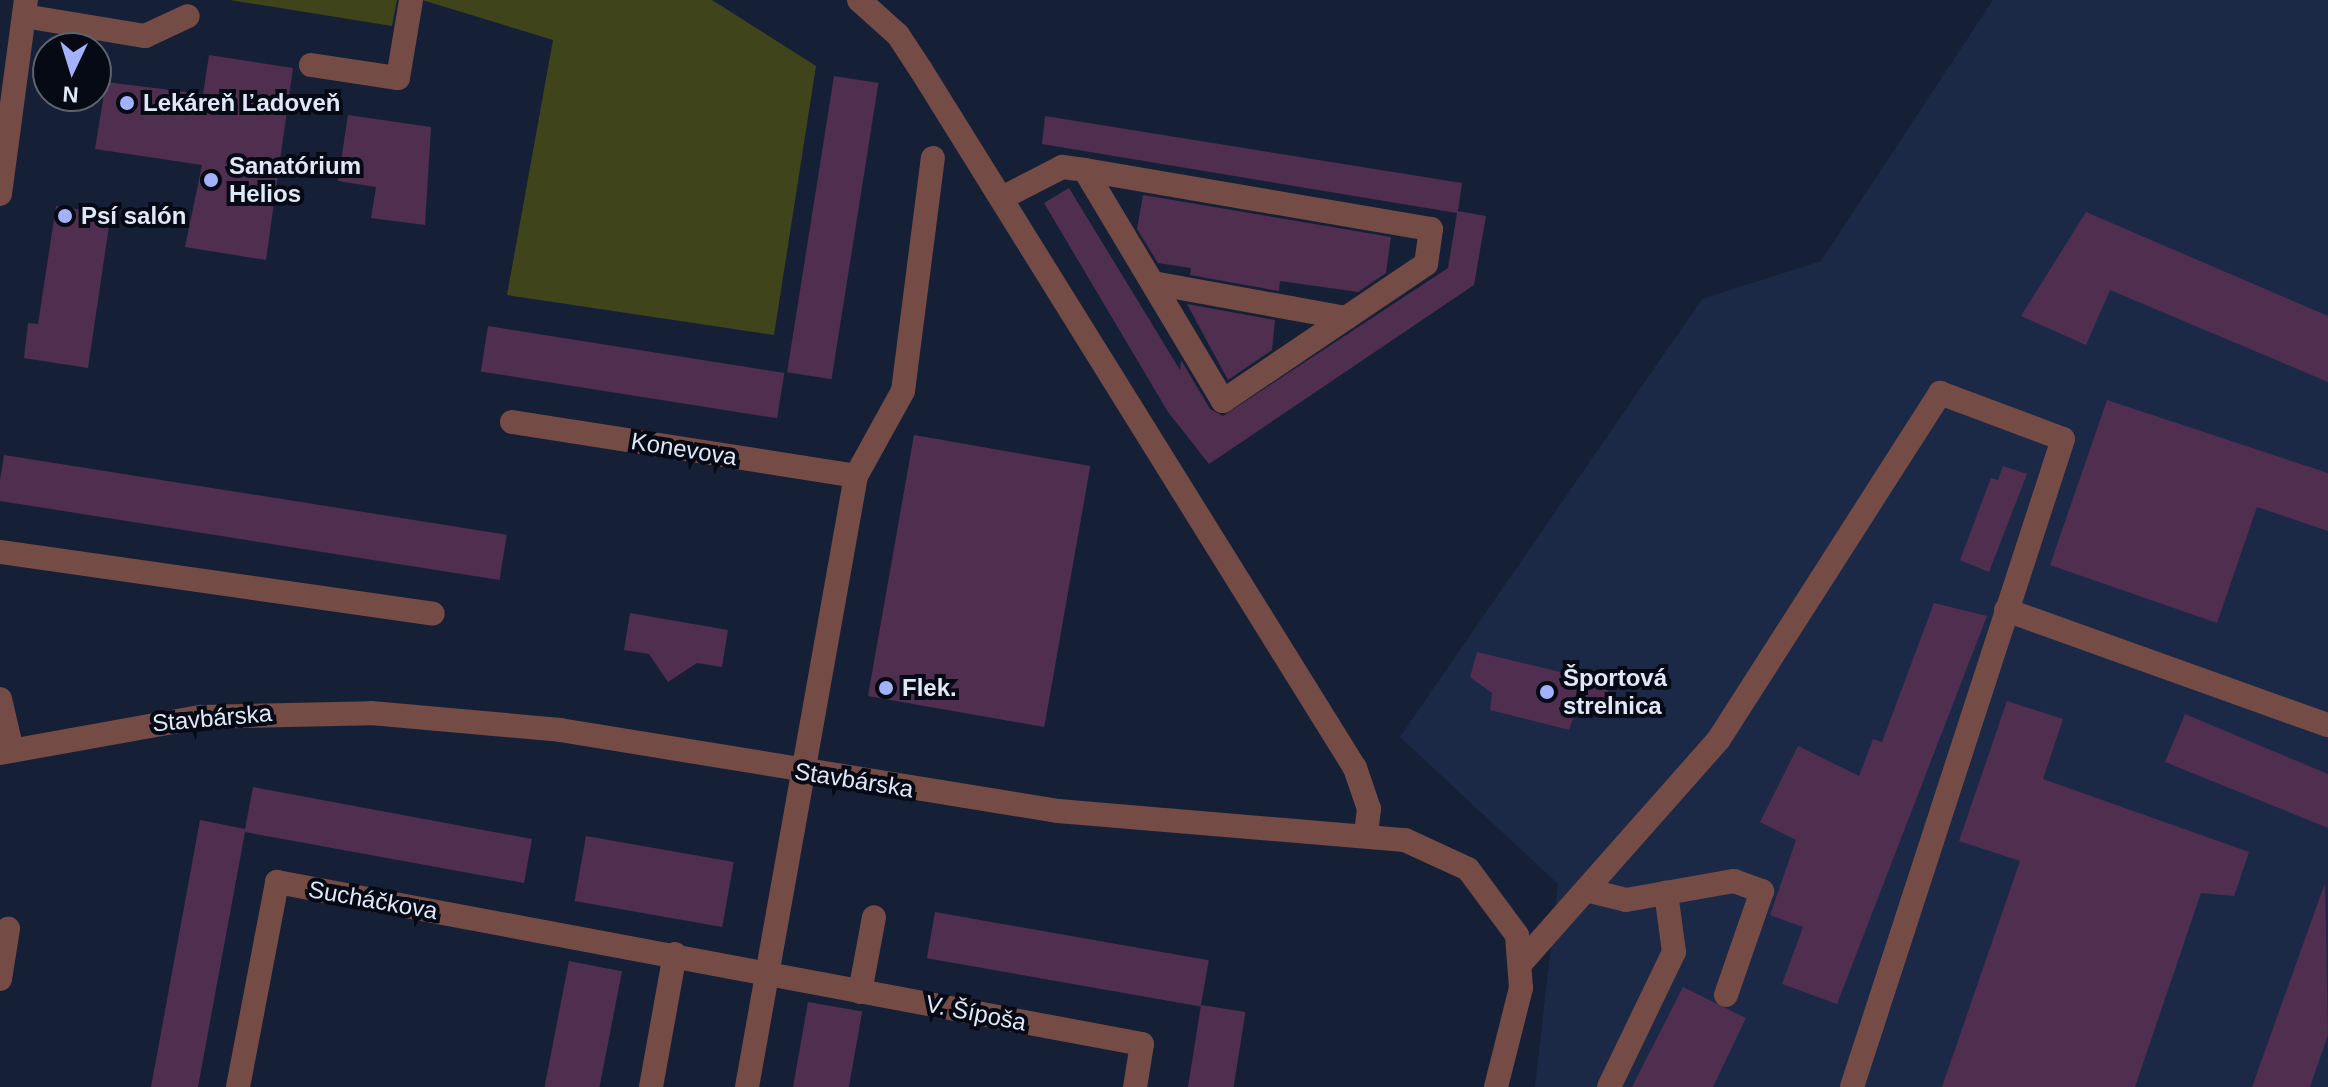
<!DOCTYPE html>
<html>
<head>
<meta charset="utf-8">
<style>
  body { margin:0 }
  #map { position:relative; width:2328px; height:1087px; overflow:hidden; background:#152037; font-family:Helvetica,sans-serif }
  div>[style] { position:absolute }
  .built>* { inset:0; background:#1b2946 }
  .green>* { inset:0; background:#40441b }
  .building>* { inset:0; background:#4f2e50; transform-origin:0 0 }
  .minor>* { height:24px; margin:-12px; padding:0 12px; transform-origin:12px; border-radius:12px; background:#754b45 }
  .dots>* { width:22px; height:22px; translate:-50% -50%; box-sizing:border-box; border:4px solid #060a14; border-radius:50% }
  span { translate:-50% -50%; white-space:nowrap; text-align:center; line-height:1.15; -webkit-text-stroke:8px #060a14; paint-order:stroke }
  .poi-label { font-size:24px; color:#dfe8f8; font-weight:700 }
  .left { translate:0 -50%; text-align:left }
  .street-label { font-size:24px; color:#dfe8f8 }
  .north { position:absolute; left:32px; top:32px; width:80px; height:80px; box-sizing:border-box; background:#060a14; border:2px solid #5d636f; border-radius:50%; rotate:184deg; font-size:22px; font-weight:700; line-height:32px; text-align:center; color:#dfe8f8 }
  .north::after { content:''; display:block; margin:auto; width:28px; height:36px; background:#a3b2fd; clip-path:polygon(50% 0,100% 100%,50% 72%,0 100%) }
</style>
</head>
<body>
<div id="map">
  <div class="built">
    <i style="clip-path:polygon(1993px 0,2328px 0,2328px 1087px,1535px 1087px,1558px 884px,1400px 737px,1702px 299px,1821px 261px)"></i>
  </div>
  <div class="green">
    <i style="clip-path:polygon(230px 0,397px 0,392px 26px)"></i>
    <i style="clip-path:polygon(422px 0,712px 0,816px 66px,774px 335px,507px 295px,553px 40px)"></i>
  </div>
  <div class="building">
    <i style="clip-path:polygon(209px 55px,293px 68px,266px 260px,185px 247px,202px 165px,95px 149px,106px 82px,203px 94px)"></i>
    <i style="left:834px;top:76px;width:45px;height:300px;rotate:9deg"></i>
    <i style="clip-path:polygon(348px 115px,431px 127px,425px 225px,371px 218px,376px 187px,338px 181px)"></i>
    <i style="clip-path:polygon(1045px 116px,1462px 183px,1458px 211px,1486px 216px,1474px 285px,1209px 464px,1168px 412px,1044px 203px,1069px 188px,1180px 370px,1181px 360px,1210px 409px,1223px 416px,1448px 268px,1457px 213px,1042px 144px)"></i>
    <i style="clip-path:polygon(1143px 195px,1391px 237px,1386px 273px,1358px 292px,1280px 281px,1279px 291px,1190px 275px,1191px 268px,1158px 263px,1137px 229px)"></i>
    <i style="clip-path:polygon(56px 206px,96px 212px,109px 226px,88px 368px,24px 358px,28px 323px,38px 324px)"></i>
    <i style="clip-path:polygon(2086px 212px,2328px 316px,2328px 382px,2110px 290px,2086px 345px,2021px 316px)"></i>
    <i style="clip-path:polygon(1187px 304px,1275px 320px,1272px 350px,1228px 380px)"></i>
    <i style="left:488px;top:326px;width:300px;height:46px;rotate:9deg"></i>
    <i style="clip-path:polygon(2107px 400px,2328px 473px,2328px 531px,2257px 507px,2217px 623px,2050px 565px)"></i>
    <i style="left:914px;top:435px;width:179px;height:265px;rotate:10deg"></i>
    <i style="left:4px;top:455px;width:509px;height:46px;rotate:9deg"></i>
    <i style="clip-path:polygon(2003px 466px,2027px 474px,1989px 572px,1960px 560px,1991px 478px,1998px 480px)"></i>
    <i style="clip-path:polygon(1934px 603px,1987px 616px,1837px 1004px,1782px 984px,1803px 927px,1770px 915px,1796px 840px,1760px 822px,1798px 746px,1859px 776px,1873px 739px,1882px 742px)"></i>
    <i style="clip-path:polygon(630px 613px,728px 630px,722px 667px,697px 663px,668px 682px,649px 654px,624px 650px)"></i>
    <i style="clip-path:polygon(1477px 652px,1610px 684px,1604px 710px,1578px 705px,1569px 730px,1490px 710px,1492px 693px,1470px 677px)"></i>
    <i style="clip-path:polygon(2007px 701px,2063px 719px,2043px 779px,2249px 852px,2234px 896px,2201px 893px,2135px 1087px,1942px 1087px,2020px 861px,1959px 841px)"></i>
    <i style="clip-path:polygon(2185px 714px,2328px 774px,2328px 828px,2165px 762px)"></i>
    <i style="clip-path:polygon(253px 787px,532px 839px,524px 883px,245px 832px,198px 1087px,151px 1087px,200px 820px,245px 829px)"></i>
    <i style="left:586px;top:836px;width:150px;height:66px;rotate:10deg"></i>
    <i style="clip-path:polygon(2325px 883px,2328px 1035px,2310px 1087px,2252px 1087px)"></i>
    <i style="left:935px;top:912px;width:278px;height:47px;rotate:10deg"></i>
    <i style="left:569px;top:961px;width:54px;height:128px;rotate:11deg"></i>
    <i style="clip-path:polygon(1683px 987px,1746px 1018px,1713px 1087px,1632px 1087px)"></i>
    <i style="left:808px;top:1002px;width:55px;height:86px;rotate:10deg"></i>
    <i style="left:1201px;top:1005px;width:45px;height:83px;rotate:9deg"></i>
  </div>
  <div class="minor">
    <i style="left:859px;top:0;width:52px;rotate:41.9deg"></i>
    <i style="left:898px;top:35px;width:42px;rotate:56.7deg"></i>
    <i style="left:921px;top:70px;width:822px;rotate:58.13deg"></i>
    <i style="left:1355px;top:768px;width:43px;rotate:71.1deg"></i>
    <i style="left:1369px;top:809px;width:25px;rotate:97deg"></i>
    <i style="left:24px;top:16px;width:123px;rotate:9.4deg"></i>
    <i style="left:145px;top:36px;width:47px;rotate:-24.9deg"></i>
    <i style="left:311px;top:65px;width:88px;rotate:8.5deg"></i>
    <i style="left:398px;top:78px;width:79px;rotate:-80.5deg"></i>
    <i style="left:0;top:194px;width:196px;rotate:-82.4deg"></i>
    <i style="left:1002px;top:198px;width:68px;rotate:-27.3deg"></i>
    <i style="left:1062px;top:167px;width:23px;rotate:7deg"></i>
    <i style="left:1085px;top:170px;width:351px;rotate:9.7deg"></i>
    <i style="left:1431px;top:229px;width:35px;rotate:98deg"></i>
    <i style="left:1426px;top:264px;width:245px;rotate:146deg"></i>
    <i style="left:1223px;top:401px;width:269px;rotate:-120.9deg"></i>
    <i style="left:1153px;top:283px;width:196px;rotate:10.3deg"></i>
    <i style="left:512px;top:422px;width:348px;rotate:8.9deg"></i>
    <i style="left:0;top:552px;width:437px;rotate:8.1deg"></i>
    <i style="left:2006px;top:610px;width:342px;rotate:19.7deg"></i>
    <i style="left:0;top:699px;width:52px;rotate:76.8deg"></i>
    <i style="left:0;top:753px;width:204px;rotate:-10.2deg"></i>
    <i style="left:201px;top:717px;width:170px;rotate:-1.3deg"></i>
    <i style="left:371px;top:713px;width:190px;rotate:5.1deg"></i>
    <i style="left:560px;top:730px;width:505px;rotate:9.24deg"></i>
    <i style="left:1058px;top:811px;width:348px;rotate:4.8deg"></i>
    <i style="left:1405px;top:840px;width:69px;rotate:24.7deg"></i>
    <i style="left:1468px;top:869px;width:82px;rotate:53.4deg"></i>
    <i style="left:1517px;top:935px;width:53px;rotate:85.7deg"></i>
    <i style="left:1521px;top:988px;width:102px;rotate:104.2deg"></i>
    <i style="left:1590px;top:891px;width:37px;rotate:14deg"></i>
    <i style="left:1626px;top:900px;width:110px;rotate:-10deg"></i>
    <i style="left:1734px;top:881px;width:30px;rotate:20deg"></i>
    <i style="left:1762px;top:891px;width:110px;rotate:109.1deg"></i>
    <i style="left:1521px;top:963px;width:299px;rotate:-48.5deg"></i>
    <i style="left:1719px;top:739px;width:411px;rotate:-57.4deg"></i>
    <i style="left:1940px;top:393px;width:131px;rotate:20.5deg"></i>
    <i style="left:2063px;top:439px;width:681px;rotate:108.04deg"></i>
    <i style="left:0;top:979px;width:51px;rotate:-80.9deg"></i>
    <i style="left:860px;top:992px;width:76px;rotate:-79.4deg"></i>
    <i style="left:238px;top:1087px;width:209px;rotate:-79.2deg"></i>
    <i style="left:277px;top:882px;width:880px;rotate:10.61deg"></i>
    <i style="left:1142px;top:1044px;width:44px;rotate:99.2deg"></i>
    <i style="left:651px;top:1087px;width:135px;rotate:-79.8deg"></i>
    <i style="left:747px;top:1087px;width:621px;rotate:-79.89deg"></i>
    <i style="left:856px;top:476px;width:97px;rotate:-61.1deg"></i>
    <i style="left:903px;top:391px;width:235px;rotate:-82.7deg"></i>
    <i style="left:1609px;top:1087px;width:150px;rotate:-64.3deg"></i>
    <i style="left:1674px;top:952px;width:60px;rotate:-97.7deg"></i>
  </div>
  <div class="dots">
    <i style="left:127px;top:103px;background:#a3b2fd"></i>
    <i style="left:211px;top:180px;background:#a3b2fd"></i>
    <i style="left:65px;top:216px;background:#a3b2fd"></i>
    <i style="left:886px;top:688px;background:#a3b2fd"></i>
    <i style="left:1547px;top:692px;background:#a3b2fd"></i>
  </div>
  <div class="poi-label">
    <span class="left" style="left:143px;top:103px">Lekáreň Ľadoveň</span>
    <span class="left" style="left:229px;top:180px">Sanatórium<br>Helios</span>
    <span class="left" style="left:81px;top:216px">Psí salón</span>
    <span class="left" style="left:1563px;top:692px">Športová<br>strelnica</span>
    <span class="left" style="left:902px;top:688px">Flek.</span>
  </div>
  <div class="street-label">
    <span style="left:684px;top:449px;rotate:9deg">Konevova</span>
    <span style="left:212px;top:718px;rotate:-5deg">Stavbárska</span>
    <span style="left:854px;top:780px;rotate:9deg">Stavbárska</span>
    <span style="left:373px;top:900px;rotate:10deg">Sucháčkova</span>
    <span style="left:976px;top:1013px;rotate:11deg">V. Šípoša</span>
  </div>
  <div class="north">N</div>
</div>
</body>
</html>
